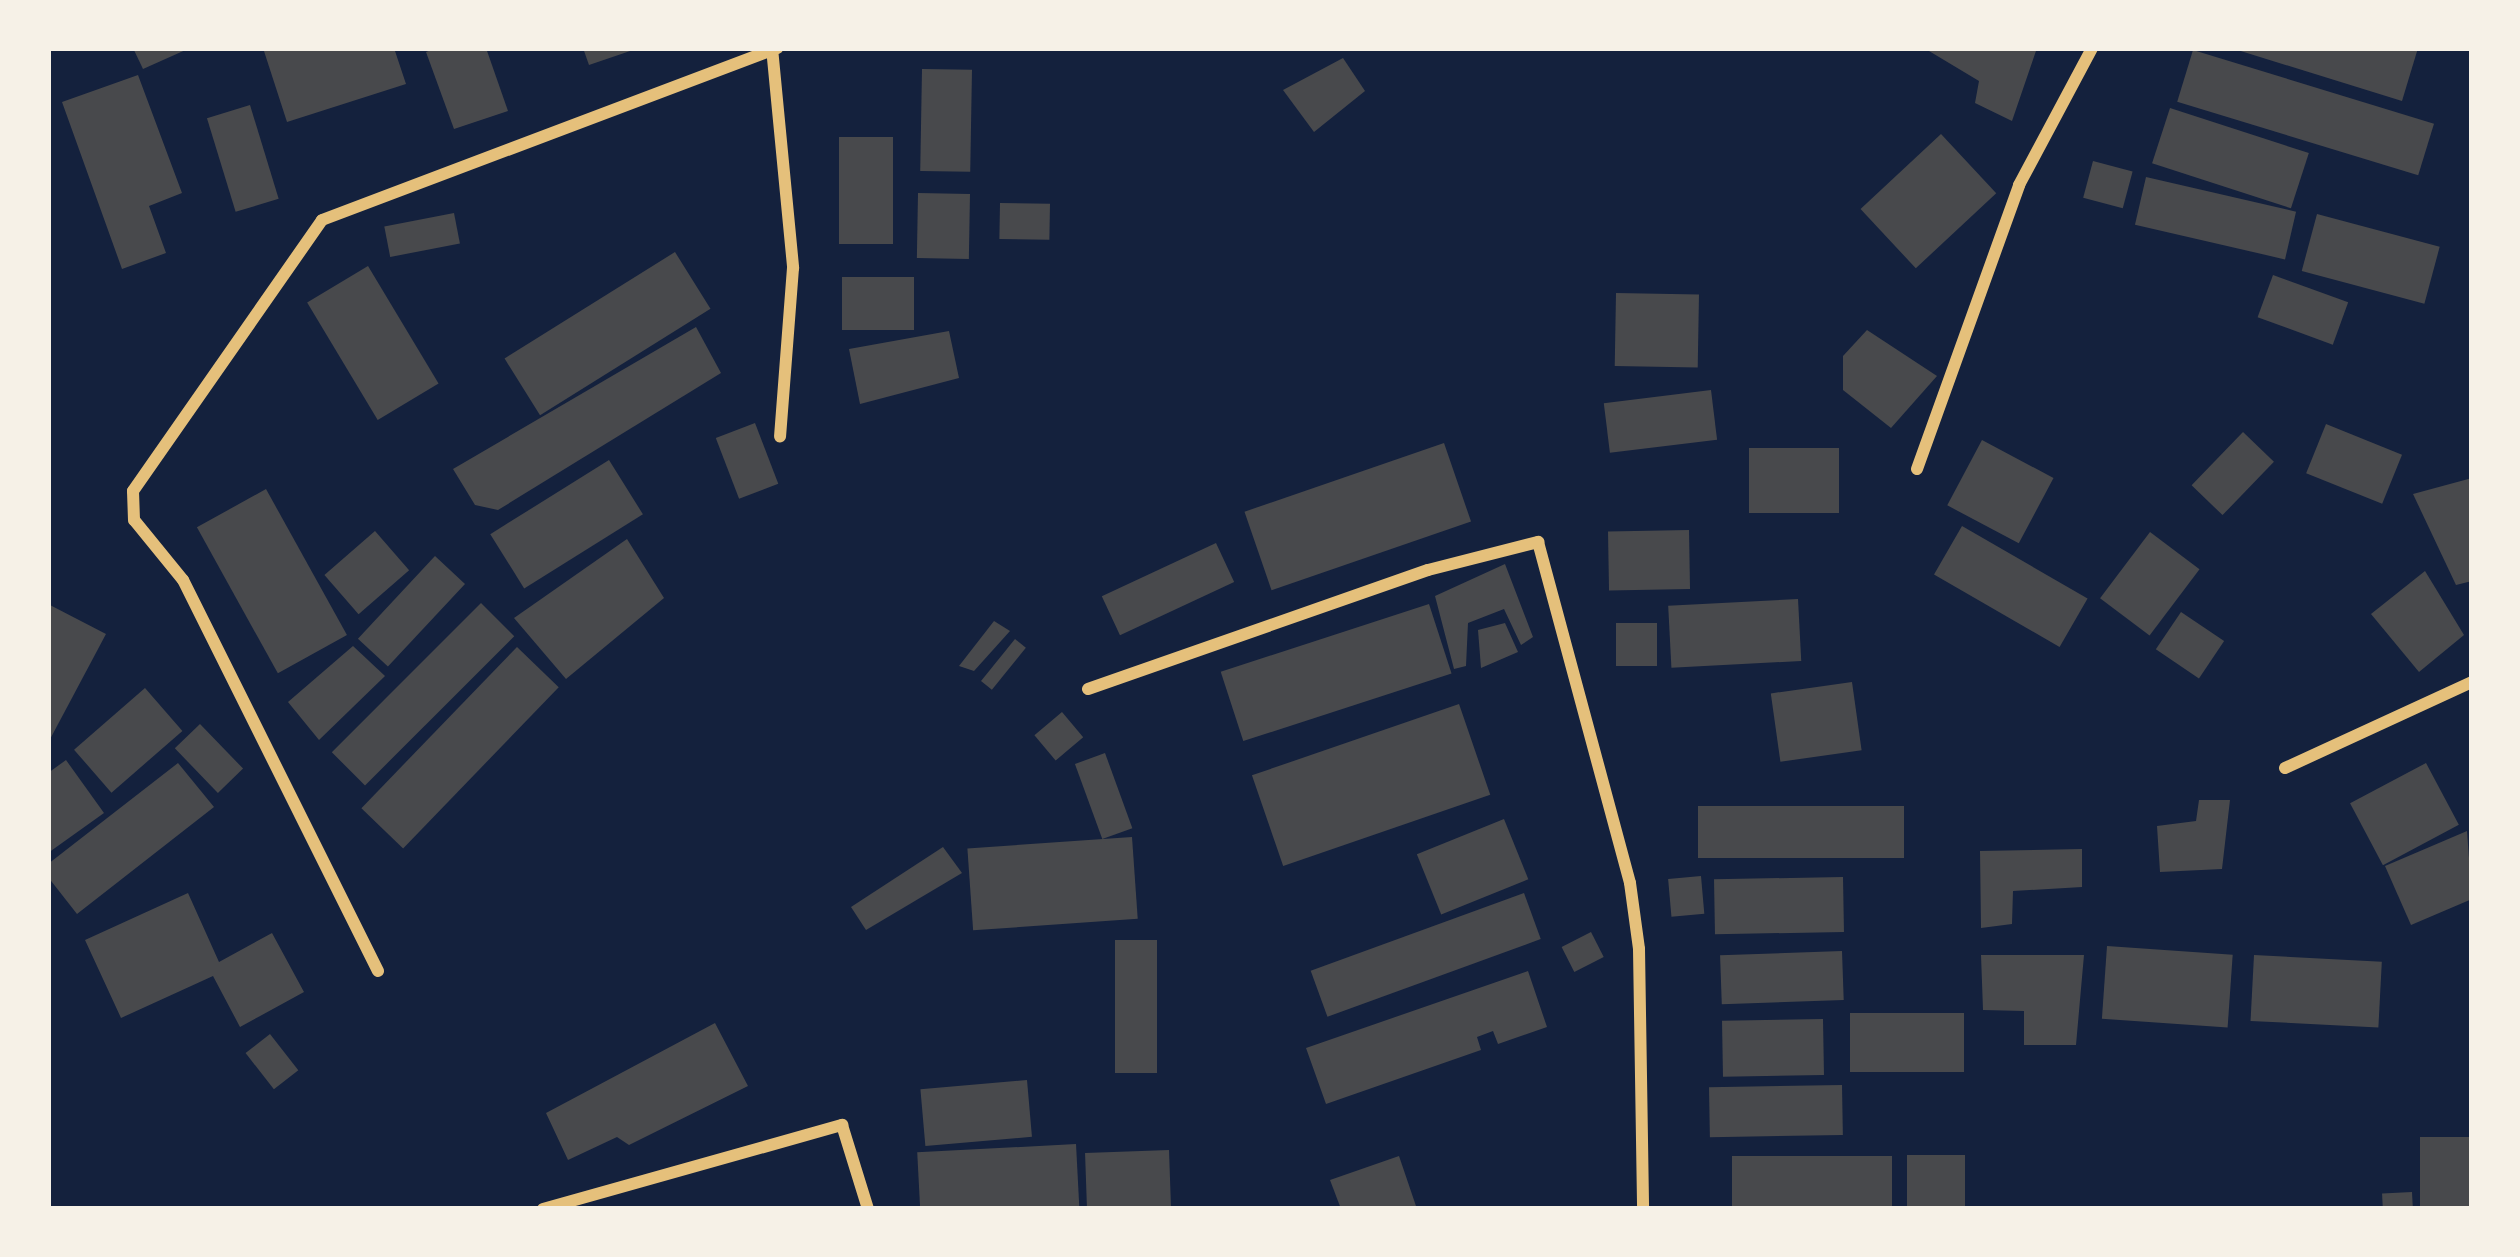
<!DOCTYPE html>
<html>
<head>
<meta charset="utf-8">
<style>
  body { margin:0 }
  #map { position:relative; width:2520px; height:1257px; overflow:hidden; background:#14213d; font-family:Jost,sans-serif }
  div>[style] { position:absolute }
  .building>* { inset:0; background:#48494c; transform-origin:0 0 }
  .minor>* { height:12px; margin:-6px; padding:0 6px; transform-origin:6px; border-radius:6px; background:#e5c07b }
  span { translate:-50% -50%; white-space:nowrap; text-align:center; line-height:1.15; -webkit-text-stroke:9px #f6f1e7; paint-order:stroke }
  .frame { position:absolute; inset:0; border:51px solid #f6f1e7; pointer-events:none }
</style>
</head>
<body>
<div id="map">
  <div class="building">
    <i style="clip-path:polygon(133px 48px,190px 48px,143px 69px)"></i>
    <i style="clip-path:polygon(263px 48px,394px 48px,406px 84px,287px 122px)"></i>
    <i style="clip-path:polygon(436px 48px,486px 48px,508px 111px,454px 129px,426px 52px)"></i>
    <i style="clip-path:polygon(583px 48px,636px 48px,636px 49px,589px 65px)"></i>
    <i style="clip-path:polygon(1924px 48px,2037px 48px,2012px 121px,1975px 103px,1979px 81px)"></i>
    <i style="clip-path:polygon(2231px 48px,2418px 48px,2402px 101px)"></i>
    <i style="left:2193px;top:50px;width:252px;height:54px;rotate:17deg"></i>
    <i style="clip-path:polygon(1343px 58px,1365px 91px,1314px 132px,1283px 90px)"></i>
    <i style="left:922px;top:69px;width:50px;height:102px;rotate:1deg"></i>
    <i style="clip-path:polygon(138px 75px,182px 193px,149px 206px,166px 253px,122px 269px,62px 102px)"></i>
    <i style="left:250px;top:105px;width:98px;height:45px;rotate:73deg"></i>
    <i style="left:2170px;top:108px;width:146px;height:58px;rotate:18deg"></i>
    <i style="left:1941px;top:134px;width:81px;height:110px;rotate:47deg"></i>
    <i style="left:839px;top:137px;width:54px;height:107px"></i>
    <i style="left:2093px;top:161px;width:41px;height:38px;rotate:15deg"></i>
    <i style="left:2146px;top:177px;width:154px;height:49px;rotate:13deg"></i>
    <i style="left:918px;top:193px;width:52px;height:65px;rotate:1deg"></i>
    <i style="left:1000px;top:203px;width:50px;height:36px;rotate:1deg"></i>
    <i style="left:454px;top:213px;width:31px;height:71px;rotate:79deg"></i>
    <i style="left:2317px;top:214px;width:127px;height:59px;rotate:15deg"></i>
    <i style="left:675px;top:252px;width:67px;height:201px;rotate:58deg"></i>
    <i style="left:368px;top:266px;width:137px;height:71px;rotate:59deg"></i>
    <i style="left:2273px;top:275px;width:80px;height:45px;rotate:20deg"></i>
    <i style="left:842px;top:277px;width:72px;height:53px"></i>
    <i style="left:1616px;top:293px;width:83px;height:73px;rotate:1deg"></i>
    <i style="clip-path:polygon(696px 327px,721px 373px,498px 510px,475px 505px,453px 469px)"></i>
    <i style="clip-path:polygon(1867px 330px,1937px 376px,1891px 428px,1843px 390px,1843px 356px)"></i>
    <i style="clip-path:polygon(949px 331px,959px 378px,860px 404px,849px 349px)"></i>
    <i style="left:1711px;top:390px;width:50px;height:108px;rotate:83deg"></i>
    <i style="left:755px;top:423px;width:65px;height:42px;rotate:69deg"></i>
    <i style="left:2326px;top:424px;width:82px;height:53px;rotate:22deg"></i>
    <i style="left:2243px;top:432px;width:43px;height:74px;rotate:44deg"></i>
    <i style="left:1982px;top:440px;width:81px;height:74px;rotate:28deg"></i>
    <i style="left:1444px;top:443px;width:83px;height:211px;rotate:71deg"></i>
    <i style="left:1749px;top:448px;width:90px;height:65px"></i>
    <i style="left:609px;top:460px;width:64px;height:140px;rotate:58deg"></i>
    <i style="clip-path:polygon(2472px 478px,2472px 581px,2456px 585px,2413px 494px)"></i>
    <i style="left:266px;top:489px;width:167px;height:79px;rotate:61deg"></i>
    <i style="left:1962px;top:526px;width:145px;height:56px;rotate:30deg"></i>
    <i style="left:1689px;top:530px;width:59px;height:81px;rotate:89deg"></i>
    <i style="left:375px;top:531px;width:52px;height:67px;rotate:49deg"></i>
    <i style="left:2150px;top:532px;width:62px;height:83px;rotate:37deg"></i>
    <i style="clip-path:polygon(627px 539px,664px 598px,566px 679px,514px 618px)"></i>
    <i style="left:1216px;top:543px;width:43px;height:126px;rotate:65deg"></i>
    <i style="left:435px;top:556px;width:41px;height:113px;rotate:43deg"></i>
    <i style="clip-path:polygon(1505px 564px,1533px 637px,1521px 645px,1504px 609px,1468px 623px,1466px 666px,1454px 669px,1435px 596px)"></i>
    <i style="clip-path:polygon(2425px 571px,2464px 635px,2419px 672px,2371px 614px)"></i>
    <i style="left:1798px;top:599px;width:62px;height:130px;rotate:87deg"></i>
    <i style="left:481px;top:603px;width:47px;height:211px;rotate:45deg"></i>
    <i style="clip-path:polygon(48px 604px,106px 634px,48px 743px)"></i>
    <i style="left:1429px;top:604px;width:73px;height:219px;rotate:72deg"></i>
    <i style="left:2181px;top:612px;width:52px;height:45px;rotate:34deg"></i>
    <i style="clip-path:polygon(994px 621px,1010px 631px,974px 671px,959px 666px)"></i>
    <i style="clip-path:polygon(1505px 623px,1518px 652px,1481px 668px,1478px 630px)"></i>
    <i style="left:1657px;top:623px;width:43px;height:41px;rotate:90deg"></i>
    <i style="left:1015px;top:639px;width:14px;height:54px;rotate:39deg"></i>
    <i style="clip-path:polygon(353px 646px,385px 676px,319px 740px,288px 702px)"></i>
    <i style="left:517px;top:647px;width:58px;height:224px;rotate:44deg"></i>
    <i style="left:1852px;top:682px;width:69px;height:82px;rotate:82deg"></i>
    <i style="left:145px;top:688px;width:57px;height:94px;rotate:49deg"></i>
    <i style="left:1459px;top:704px;width:96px;height:219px;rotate:71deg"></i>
    <i style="left:1062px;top:712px;width:33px;height:36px;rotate:50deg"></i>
    <i style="left:200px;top:724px;width:62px;height:35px;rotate:46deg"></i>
    <i style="left:1105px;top:753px;width:80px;height:32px;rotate:70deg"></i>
    <i style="clip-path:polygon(66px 760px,104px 813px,48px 853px,48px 773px)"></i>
    <i style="clip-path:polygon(178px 763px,214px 807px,77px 914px,48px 877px,48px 864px)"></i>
    <i style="left:2426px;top:763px;width:70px;height:86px;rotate:62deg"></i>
    <i style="clip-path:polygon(2199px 800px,2230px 800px,2222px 869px,2160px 872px,2157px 826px,2196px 821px)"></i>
    <i style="left:1904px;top:806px;width:52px;height:206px;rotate:90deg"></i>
    <i style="left:1504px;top:819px;width:65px;height:94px;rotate:68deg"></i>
    <i style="clip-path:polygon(2467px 831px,2472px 899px,2411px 925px,2385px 866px)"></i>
    <i style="left:1132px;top:837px;width:82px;height:165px;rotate:86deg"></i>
    <i style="clip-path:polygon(943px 847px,962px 873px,866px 930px,851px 907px)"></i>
    <i style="clip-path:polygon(2082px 849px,2082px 887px,2013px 891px,2012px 924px,1981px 928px,1980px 851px)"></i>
    <i style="left:1701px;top:876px;width:38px;height:33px;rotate:85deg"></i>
    <i style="left:1843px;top:877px;width:55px;height:129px;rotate:89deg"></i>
    <i style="clip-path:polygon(188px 893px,219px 962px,272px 933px,304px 992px,240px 1027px,213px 976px,121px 1018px,85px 940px)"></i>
    <i style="left:1524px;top:893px;width:49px;height:227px;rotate:70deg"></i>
    <i style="left:1591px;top:932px;width:28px;height:33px;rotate:63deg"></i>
    <i style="left:1115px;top:940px;width:42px;height:133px"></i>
    <i style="left:2107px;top:946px;width:126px;height:73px;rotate:4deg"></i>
    <i style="left:1842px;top:951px;width:49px;height:122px;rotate:88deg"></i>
    <i style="clip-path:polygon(1981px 955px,2084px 955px,2076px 1045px,2024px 1045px,2024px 1011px,1983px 1010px)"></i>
    <i style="left:2254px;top:955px;width:128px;height:66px;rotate:3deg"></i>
    <i style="clip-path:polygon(1528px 971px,1547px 1027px,1498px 1044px,1493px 1031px,1477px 1037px,1481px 1050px,1326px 1104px,1306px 1048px)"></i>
    <i style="left:1964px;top:1013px;width:59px;height:114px;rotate:90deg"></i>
    <i style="left:1823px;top:1019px;width:56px;height:101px;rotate:89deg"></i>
    <i style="clip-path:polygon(715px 1023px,748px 1086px,629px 1145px,617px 1137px,568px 1160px,546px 1113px)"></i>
    <i style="left:270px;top:1034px;width:46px;height:31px;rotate:52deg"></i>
    <i style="left:1027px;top:1080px;width:57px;height:107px;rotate:85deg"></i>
    <i style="left:1842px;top:1085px;width:50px;height:133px;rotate:89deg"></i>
    <i style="left:2420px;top:1137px;width:52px;height:72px"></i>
    <i style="left:1076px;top:1144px;width:65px;height:159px;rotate:87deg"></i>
    <i style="left:1169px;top:1150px;width:59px;height:84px;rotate:88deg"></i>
    <i style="left:1907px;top:1155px;width:58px;height:54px"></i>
    <i style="clip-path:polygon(1399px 1156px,1417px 1209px,1341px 1209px,1330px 1180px)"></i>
    <i style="left:1892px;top:1156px;width:53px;height:160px;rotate:90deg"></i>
    <i style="left:2412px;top:1192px;width:17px;height:30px;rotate:87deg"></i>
  </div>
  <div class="minor">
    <i style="left:772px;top:48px;width:221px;rotate:84.5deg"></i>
    <i style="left:793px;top:268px;width:169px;rotate:94.4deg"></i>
    <i style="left:1917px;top:469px;width:302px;rotate:-70.2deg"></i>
    <i style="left:2019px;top:185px;width:155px;rotate:-61.9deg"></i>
    <i style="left:1088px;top:689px;width:360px;rotate:-19.3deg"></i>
    <i style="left:1428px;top:570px;width:114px;rotate:-14.3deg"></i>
    <i style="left:1538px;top:542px;width:353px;rotate:74.9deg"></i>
    <i style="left:1630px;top:883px;width:67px;rotate:82.2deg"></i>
    <i style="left:1639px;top:949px;width:260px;rotate:89.1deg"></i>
    <i style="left:2285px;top:768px;width:206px;rotate:-24.7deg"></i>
    <i style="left:378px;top:971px;width:437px;rotate:-116.5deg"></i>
    <i style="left:183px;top:580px;width:77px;rotate:-129.2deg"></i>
    <i style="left:134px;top:520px;width:29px;rotate:-92deg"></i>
    <i style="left:133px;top:491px;width:330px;rotate:-55.1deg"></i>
    <i style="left:322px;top:220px;width:487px;rotate:-20.7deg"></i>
    <i style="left:543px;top:1209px;width:311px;rotate:-15.7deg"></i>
    <i style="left:842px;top:1125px;width:88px;rotate:72.8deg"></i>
  </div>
  <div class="frame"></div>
</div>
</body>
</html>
